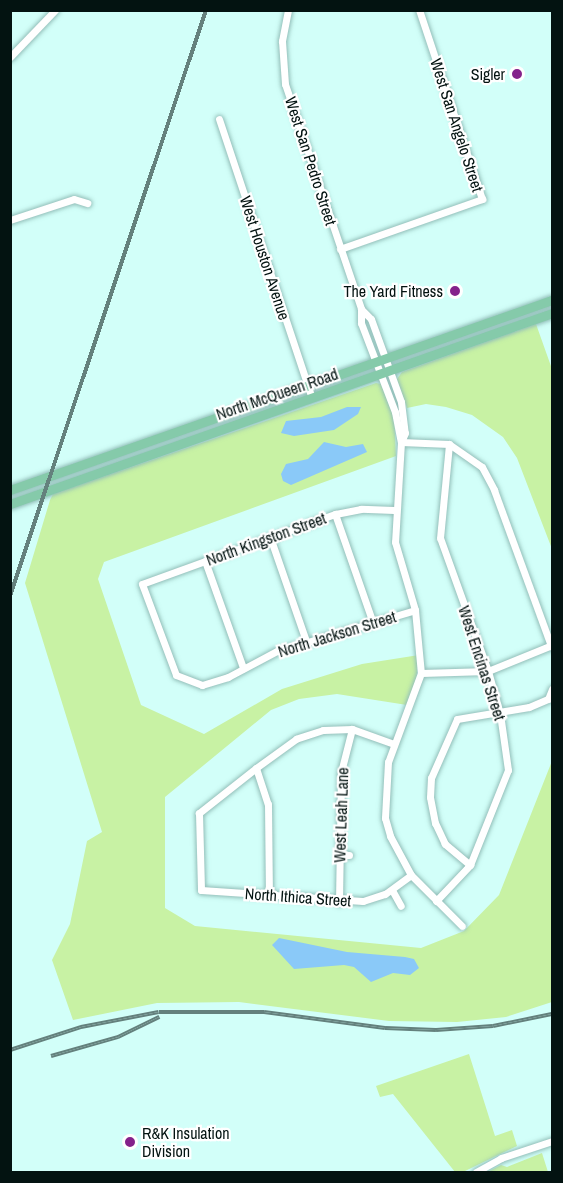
<!DOCTYPE html>
<html>
<head>
<meta charset="utf-8">
<style>
  body { margin:0 }
  #map { position:relative; width:563px; height:1183px; overflow:hidden; background:#d2fff9; font-family:"Archivo Narrow",sans-serif }
  div>[style] { position:absolute }
  .green>* { inset:0; background:#c8f2a4 }
  .water>* { inset:0; background:#8ac9f8 }
  .roads { filter:drop-shadow(0 0 2px #93bfb9) drop-shadow(0 0 2px #93bfb9) }
  .minor>* { height:7px; margin:-3.5px; padding:0 3.5px; transform-origin:3.5px; border-radius:3.5px; background:#fff }
  .major>* { height:9px; margin:-4.5px; padding:0 4.5px; transform-origin:4.5px; border-radius:4.5px; background:#85caaa }
  .rail>* { height:4px; margin-top:-2px; transform-origin:0; background:repeating-linear-gradient(90deg,#fff 0 4.5px,#64817d 0 9px); box-sizing:border-box; border-block:2px solid #64817d }
  .dots>* { width:16px; height:16px; translate:-50% -50%; box-sizing:border-box; border:3px solid #fff; border-radius:50% }
  span { translate:-50% -50%; white-space:nowrap; text-align:center; line-height:1.15; -webkit-text-stroke:4.5px #fff; paint-order:stroke }
  .poi-label { font-size:16px; color:#031311 }
  .right { translate:-100% -50%; text-align:right }
  .left { translate:0 -50%; text-align:left }
  .street-label { font-size:16px; color:#031311 }
  .frame { position:absolute; inset:0; border:12px solid #031311; pointer-events:none }
</style>
</head>
<body>
<div id="map">
  <div class="green">
    <i style="clip-path:polygon(536px 324px,552px 369px,552px 549px,517px 458px,503px 437px,472px 415px,446px 407px,426px 404px,407px 408px,397px 379px,402px 372px)"></i>
    <i style="clip-path:polygon(376px 383px,381px 384px,394px 414px,396px 456px,104px 562px,98px 579px,141px 705px,204px 734px,282px 689px,362px 664px,419px 655px,416px 681px,407px 705px,337px 694px,299px 699px,271px 710px,165px 797px,165px 908px,195px 926px,421px 948px,464px 931px,499px 895px,552px 761px,552px 1002px,506px 1017px,457px 1022px,389px 1021px,239px 1002px,157px 1003px,73px 1020px,52px 960px,70px 924px,87px 841px,102px 832px,25px 583px,50px 500px,53px 494px)"></i>
    <i style="clip-path:polygon(469px 1054px,495px 1136px,512px 1130px,517px 1146px,463px 1172px,455px 1172px,393px 1094px,380px 1097px,376px 1086px)"></i>
    <i style="clip-path:polygon(542px 1153px,548px 1172px,487px 1172px,501px 1165px,507px 1167px)"></i>
  </div>
  <div class="water">
    <i style="clip-path:polygon(347px 407px,361px 407px,358px 414px,334px 430px,294px 436px,281px 433px,286px 421px,321px 417px)"></i>
    <i style="clip-path:polygon(324px 442px,346px 447px,363px 444px,367px 452px,291px 485px,283px 481px,281px 474px,286px 464px,308px 459px)"></i>
    <i style="clip-path:polygon(279px 938px,347px 952px,405px 957px,414px 959px,419px 968px,410px 975px,393px 973px,371px 982px,354px 967px,344px 965px,294px 969px,272px 945px)"></i>
  </div>
  <div class="roads">
    <div class="minor">
      <i style="left:288px;top:10px;width:32px;rotate:101deg"></i>
      <i style="left:282px;top:41px;width:43px;rotate:86deg"></i>
      <i style="left:285px;top:84px;width:237px;rotate:71.3deg"></i>
      <i style="left:361px;top:309px;width:14px;rotate:90deg"></i>
      <i style="left:361px;top:323px;width:95px;rotate:69.1deg"></i>
      <i style="left:395px;top:412px;width:31px;rotate:79deg"></i>
      <i style="left:401px;top:442px;width:100px;rotate:93.4deg"></i>
      <i style="left:395px;top:542px;width:71px;rotate:73.6deg"></i>
      <i style="left:415px;top:610px;width:63px;rotate:84.6deg"></i>
      <i style="left:421px;top:673px;width:95px;rotate:110.3deg"></i>
      <i style="left:388px;top:762px;width:56px;rotate:93.1deg"></i>
      <i style="left:385px;top:818px;width:19px;rotate:74deg"></i>
      <i style="left:390px;top:836px;width:44px;rotate:61.7deg"></i>
      <i style="left:411px;top:875px;width:72px;rotate:45deg"></i>
      <i style="left:10px;top:57px;width:65px;rotate:-46.2deg"></i>
      <i style="left:219px;top:119px;width:294px;rotate:71.6deg"></i>
      <i style="left:10px;top:220px;width:67px;rotate:-18.2deg"></i>
      <i style="left:74px;top:199px;width:14px;rotate:17deg"></i>
      <i style="left:340px;top:249px;width:151px;rotate:-19.4deg"></i>
      <i style="left:482px;top:199px;width:199px;rotate:-108.4deg"></i>
      <i style="left:361px;top:309px;width:14px;rotate:45deg"></i>
      <i style="left:371px;top:319px;width:88px;rotate:70.1deg"></i>
      <i style="left:401px;top:402px;width:31px;rotate:83deg"></i>
      <i style="left:405px;top:433px;width:8px;rotate:113deg"></i>
      <i style="left:401px;top:442px;width:48px;rotate:2.4deg"></i>
      <i style="left:449px;top:444px;width:40px;rotate:34.9deg"></i>
      <i style="left:482px;top:467px;width:26px;rotate:62deg"></i>
      <i style="left:494px;top:490px;width:166px;rotate:69.9deg"></i>
      <i style="left:394px;top:510px;width:33px;rotate:-178deg"></i>
      <i style="left:361px;top:509px;width:26px;rotate:169deg"></i>
      <i style="left:335px;top:514px;width:205px;rotate:160.1deg"></i>
      <i style="left:142px;top:584px;width:97px;rotate:69.5deg"></i>
      <i style="left:176px;top:675px;width:28px;rotate:21deg"></i>
      <i style="left:202px;top:685px;width:27px;rotate:-17deg"></i>
      <i style="left:228px;top:677px;width:55px;rotate:-28deg"></i>
      <i style="left:277px;top:651px;width:144px;rotate:-16.5deg"></i>
      <i style="left:335px;top:514px;width:115px;rotate:70.8deg"></i>
      <i style="left:270px;top:537px;width:110px;rotate:70.9deg"></i>
      <i style="left:205px;top:561px;width:114px;rotate:70.4deg"></i>
      <i style="left:421px;top:673px;width:67px;rotate:-1.7deg"></i>
      <i style="left:488px;top:671px;width:69px;rotate:-22.1deg"></i>
      <i style="left:394px;top:744px;width:45px;rotate:-160.3deg"></i>
      <i style="left:352px;top:729px;width:29px;rotate:178deg"></i>
      <i style="left:323px;top:730px;width:28px;rotate:162deg"></i>
      <i style="left:296px;top:739px;width:49px;rotate:144.1deg"></i>
      <i style="left:256px;top:768px;width:73px;rotate:141.7deg"></i>
      <i style="left:199px;top:813px;width:77px;rotate:88.5deg"></i>
      <i style="left:201px;top:890px;width:162px;rotate:3.9deg"></i>
      <i style="left:363px;top:901px;width:23px;rotate:-18deg"></i>
      <i style="left:385px;top:894px;width:32px;rotate:-36deg"></i>
      <i style="left:256px;top:768px;width:38px;rotate:72deg"></i>
      <i style="left:268px;top:804px;width:91px;rotate:89.4deg"></i>
      <i style="left:340px;top:855px;width:9px"></i>
      <i style="left:470px;top:865px;width:33px;rotate:-140deg"></i>
      <i style="left:445px;top:844px;width:23px;rotate:-115deg"></i>
      <i style="left:435px;top:823px;width:26px;rotate:-101deg"></i>
      <i style="left:430px;top:797px;width:19px;rotate:-87deg"></i>
      <i style="left:431px;top:778px;width:64px;rotate:-66.2deg"></i>
      <i style="left:457px;top:719px;width:73px;rotate:-9.5deg"></i>
      <i style="left:529px;top:707px;width:21px;rotate:-23deg"></i>
      <i style="left:548px;top:699px;width:11px;rotate:-68deg"></i>
      <i style="left:392px;top:890px;width:18px;rotate:61deg"></i>
      <i style="left:436px;top:901px;width:50px;rotate:-46.6deg"></i>
      <i style="left:470px;top:865px;width:102px;rotate:-68.2deg"></i>
      <i style="left:508px;top:770px;width:57px;rotate:-98.1deg"></i>
      <i style="left:500px;top:714px;width:45px;rotate:-105.6deg"></i>
      <i style="left:488px;top:671px;width:141px;rotate:-109.8deg"></i>
      <i style="left:440px;top:538px;width:94px;rotate:-84.5deg"></i>
      <i style="left:339px;top:902px;width:130px;rotate:-89.1deg"></i>
      <i style="left:341px;top:772px;width:44px;rotate:-75.7deg"></i>
      <i style="left:476px;top:1172px;width:29px;rotate:-29deg"></i>
      <i style="left:501px;top:1158px;width:54px;rotate:-18.4deg"></i>
    </div>
    <div class="major">
      <i style="left:10px;top:490px;width:574px;rotate:-19.32deg"></i>
      <i style="left:10px;top:504px;width:575px;rotate:-19.41deg"></i>
    </div>
  </div>
  <div class="rail">
    <i style="left:10px;top:596px;width:618px;rotate:-71.51deg"></i>
    <i style="left:10px;top:1050px;width:75px;rotate:-17.9deg"></i>
    <i style="left:81px;top:1027px;width:79px;rotate:-10.9deg"></i>
    <i style="left:159px;top:1012px;width:105px"></i>
    <i style="left:264px;top:1012px;width:122px;rotate:7.5deg"></i>
    <i style="left:385px;top:1028px;width:51px;rotate:2.2deg"></i>
    <i style="left:436px;top:1030px;width:57px;rotate:-4deg"></i>
    <i style="left:493px;top:1026px;width:60px;rotate:-11.5deg"></i>
    <i style="left:51px;top:1056px;width:70px;rotate:-15.8deg"></i>
    <i style="left:118px;top:1037px;width:46px;rotate:-26deg"></i>
  </div>
  <div class="dots">
    <i style="left:517px;top:74px;background:#84228b"></i>
    <i style="left:455px;top:291px;background:#84228b"></i>
    <i style="left:130px;top:1142px;background:#84228b"></i>
  </div>
  <div class="poi-label">
    <span class="right" style="left:505px;top:74px">Sigler</span>
    <span class="right" style="left:443px;top:291px">The Yard Fitness</span>
    <span class="left" style="left:142px;top:1142px">R&amp;K Insulation<br>Division</span>
  </div>
  <div class="street-label">
    <span style="left:457px;top:125px;rotate:72deg">West San Angelo Street</span>
    <span style="left:311px;top:161px;rotate:72deg">West San Pedro Street</span>
    <span style="left:265px;top:258px;rotate:72deg">West Houston Avenue</span>
    <span style="left:277px;top:394px;rotate:-19deg">North McQueen Road</span>
    <span style="left:266px;top:539px;rotate:-20deg">North Kingston Street</span>
    <span style="left:337px;top:634px;rotate:-17deg">North Jackson Street</span>
    <span style="left:482px;top:663px;rotate:72deg">West Encinas Street</span>
    <span style="left:341px;top:815px;rotate:-88deg">West Leah Lane</span>
    <span style="left:298px;top:897px;rotate:4deg">North Ithica Street</span>
  </div>
  <div class="frame"></div>
</div>
</body>
</html>
